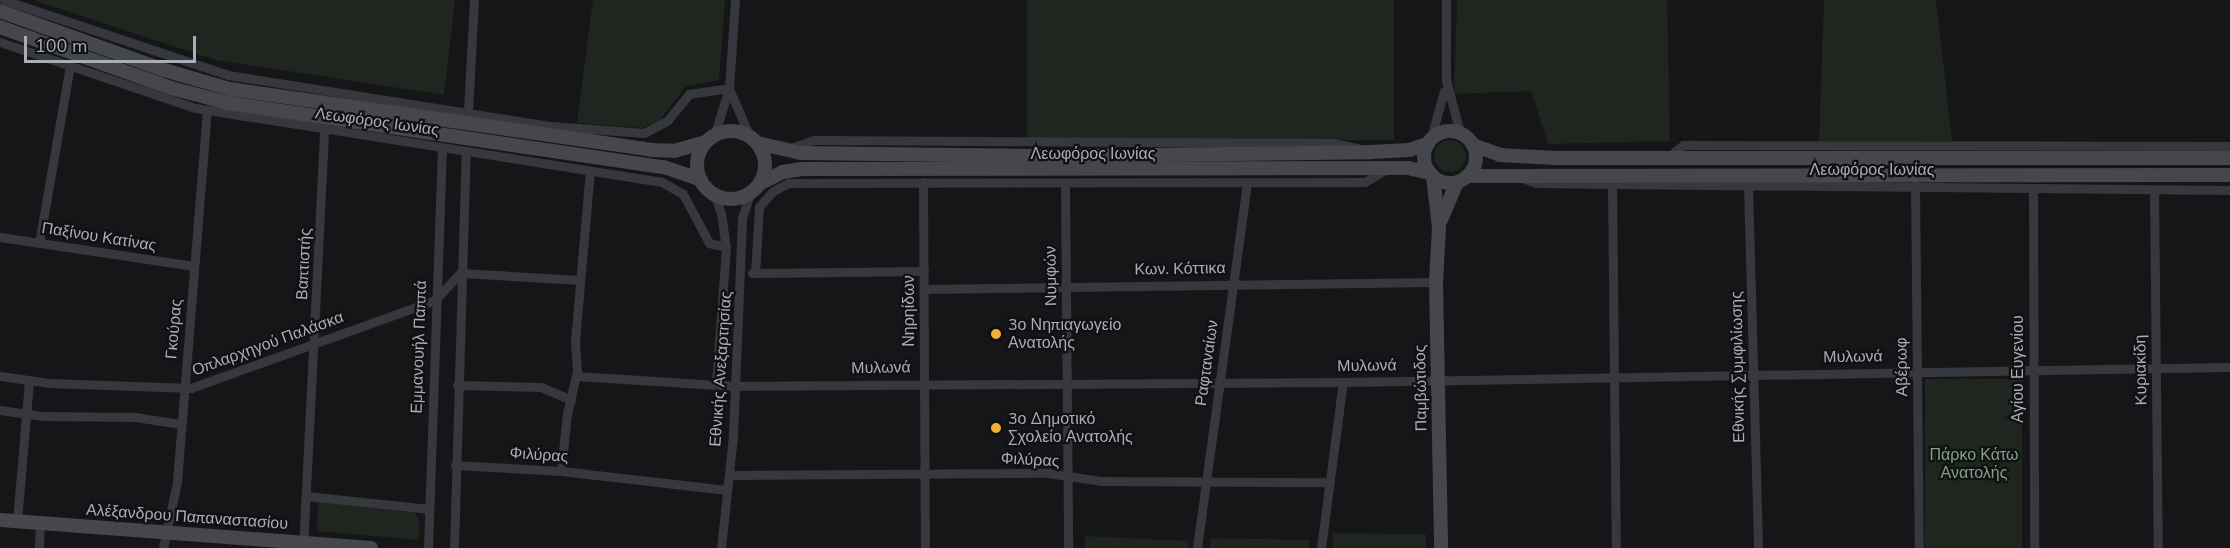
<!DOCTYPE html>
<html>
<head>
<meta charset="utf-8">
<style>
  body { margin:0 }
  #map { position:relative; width:2230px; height:548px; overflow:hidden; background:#161618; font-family:"Nunito Sans",sans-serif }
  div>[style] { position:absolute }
  .green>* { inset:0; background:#1e261f; transform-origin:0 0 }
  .round { border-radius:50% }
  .street>* { height:9px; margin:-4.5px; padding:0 4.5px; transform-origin:4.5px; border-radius:4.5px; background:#37383d }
  .secondary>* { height:14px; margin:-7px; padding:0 7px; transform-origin:7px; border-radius:7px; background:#45474d }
  .secondary>.ring { margin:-7px; padding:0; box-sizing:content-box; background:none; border:14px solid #45474d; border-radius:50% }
  .dots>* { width:16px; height:16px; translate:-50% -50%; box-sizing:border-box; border:3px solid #111113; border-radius:50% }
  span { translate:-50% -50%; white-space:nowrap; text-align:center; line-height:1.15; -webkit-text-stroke:4.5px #111113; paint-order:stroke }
  .street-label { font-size:16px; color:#a8adb8 }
  .poi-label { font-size:16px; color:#a8adb8 }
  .left { translate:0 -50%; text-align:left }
  .park-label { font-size:16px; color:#7fa381 }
  .scale { position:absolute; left:24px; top:36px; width:172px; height:27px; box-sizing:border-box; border:3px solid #a8adb8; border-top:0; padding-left:8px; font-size:18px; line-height:21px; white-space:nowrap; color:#a8adb8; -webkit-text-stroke:4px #111113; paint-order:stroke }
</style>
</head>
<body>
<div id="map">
  <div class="green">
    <i style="clip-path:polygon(33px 0,455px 0,444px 95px,216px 60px)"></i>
    <i style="clip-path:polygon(593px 0,725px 0,719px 80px,686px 86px,660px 120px,642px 128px,577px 123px)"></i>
    <i style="left:1027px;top:0;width:367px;height:140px"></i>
    <i style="clip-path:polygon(1457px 0,1667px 0,1670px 141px,1548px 144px,1531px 91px,1454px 94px)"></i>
    <i style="clip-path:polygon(1824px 0,1936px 0,1952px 141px,1819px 141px)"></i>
    <i class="round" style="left:1434px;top:140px;width:32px;height:32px"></i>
    <i style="left:2022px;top:379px;width:169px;height:97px;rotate:90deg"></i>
    <i style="clip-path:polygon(318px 502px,415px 513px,419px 520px,419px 540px,317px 531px)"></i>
    <i style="left:1333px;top:533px;width:93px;height:15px;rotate:1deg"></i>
    <i style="clip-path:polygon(1085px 536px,1188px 541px,1188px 548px,1085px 548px)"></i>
    <i style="clip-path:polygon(1210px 538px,1309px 540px,1309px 548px,1210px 548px)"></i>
  </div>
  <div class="street">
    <i style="left:4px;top:0;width:236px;rotate:18.5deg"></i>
    <i style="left:228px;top:75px;width:327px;rotate:9deg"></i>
    <i style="left:551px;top:126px;width:93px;rotate:4.3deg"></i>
    <i style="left:644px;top:133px;width:27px;rotate:-28deg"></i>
    <i style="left:668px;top:120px;width:33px;rotate:-51deg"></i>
    <i style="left:689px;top:94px;width:40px;rotate:-8.5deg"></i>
    <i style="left:1446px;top:0;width:80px;rotate:90deg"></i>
    <i style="left:1446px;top:80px;width:55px;rotate:75.2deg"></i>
    <i style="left:0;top:42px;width:206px;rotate:18.7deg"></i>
    <i style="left:195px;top:108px;width:473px;rotate:9deg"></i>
    <i style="left:662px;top:182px;width:24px;rotate:30deg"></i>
    <i style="left:683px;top:194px;width:55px;rotate:62deg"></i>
    <i style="left:709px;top:243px;width:17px;rotate:13deg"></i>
    <i style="left:730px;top:91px;width:50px;rotate:66.5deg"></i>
    <i style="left:468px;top:111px;width:111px;rotate:-86.9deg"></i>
    <i style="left:714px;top:136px;width:50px;rotate:-72.6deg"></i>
    <i style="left:729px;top:88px;width:88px;rotate:-86.1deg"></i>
    <i style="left:1430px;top:141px;width:52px;rotate:-74.4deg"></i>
    <i style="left:786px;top:150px;width:30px;rotate:-20deg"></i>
    <i style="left:814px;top:140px;width:519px;rotate:0.33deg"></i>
    <i style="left:1333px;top:143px;width:34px;rotate:12deg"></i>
    <i style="left:1667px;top:158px;width:21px;rotate:-39deg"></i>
    <i style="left:1683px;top:145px;width:547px;rotate:0.1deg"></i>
    <i style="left:1525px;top:179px;width:12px;rotate:20deg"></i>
    <i style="left:1536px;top:183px;width:76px;rotate:0.8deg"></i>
    <i style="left:1612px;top:184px;width:618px;rotate:0.56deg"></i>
    <i style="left:923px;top:182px;width:366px;rotate:89.7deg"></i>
    <i style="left:1065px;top:184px;width:364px;rotate:89.5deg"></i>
    <i style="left:1612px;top:184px;width:364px;rotate:89.4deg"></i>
    <i style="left:1748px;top:186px;width:362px;rotate:88.4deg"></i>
    <i style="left:1915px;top:186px;width:362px;rotate:89.4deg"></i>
    <i style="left:2033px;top:189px;width:359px;rotate:89.8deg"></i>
    <i style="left:2154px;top:191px;width:357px;rotate:89.4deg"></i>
    <i style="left:714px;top:194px;width:20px;rotate:70deg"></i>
    <i style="left:721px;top:213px;width:34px;rotate:82deg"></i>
    <i style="left:726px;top:247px;width:137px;rotate:94.2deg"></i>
    <i style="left:0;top:237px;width:196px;rotate:8.5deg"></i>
    <i style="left:39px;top:243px;width:181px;rotate:-80.1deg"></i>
    <i style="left:752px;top:273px;width:172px;rotate:-0.7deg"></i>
    <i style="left:755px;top:273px;width:66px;rotate:-86.5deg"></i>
    <i style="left:759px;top:207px;width:21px;rotate:-49deg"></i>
    <i style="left:773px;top:191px;width:18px;rotate:-27deg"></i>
    <i style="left:789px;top:183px;width:576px;rotate:-0.1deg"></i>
    <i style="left:1365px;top:182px;width:27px;rotate:-31deg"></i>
    <i style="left:924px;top:289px;width:512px;rotate:-0.78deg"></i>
    <i style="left:0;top:376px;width:49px;rotate:8.1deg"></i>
    <i style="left:49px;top:383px;width:142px;rotate:2deg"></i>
    <i style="left:191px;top:388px;width:259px;rotate:-19.8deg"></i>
    <i style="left:435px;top:300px;width:37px;rotate:-47deg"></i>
    <i style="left:460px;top:273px;width:120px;rotate:3.3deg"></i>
    <i style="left:577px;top:376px;width:156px;rotate:3.7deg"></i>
    <i style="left:733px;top:386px;width:610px;rotate:-0.38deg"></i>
    <i style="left:1343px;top:382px;width:887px;rotate:-0.97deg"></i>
    <i style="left:457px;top:385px;width:84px;rotate:1.4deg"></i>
    <i style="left:541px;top:387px;width:33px;rotate:23deg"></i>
    <i style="left:0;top:410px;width:42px;rotate:8.1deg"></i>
    <i style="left:42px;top:416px;width:93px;rotate:0.6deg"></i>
    <i style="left:135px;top:417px;width:47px;rotate:8.7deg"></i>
    <i style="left:455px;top:465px;width:106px;rotate:3.2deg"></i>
    <i style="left:561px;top:471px;width:167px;rotate:6.5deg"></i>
    <i style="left:561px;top:471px;width:57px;rotate:-84deg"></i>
    <i style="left:567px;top:414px;width:44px;rotate:-76.9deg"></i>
    <i style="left:577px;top:371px;width:30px;rotate:-94deg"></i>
    <i style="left:575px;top:341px;width:171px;rotate:-85deg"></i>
    <i style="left:729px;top:475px;width:319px;rotate:-0.4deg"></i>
    <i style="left:1048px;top:473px;width:54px;rotate:8.6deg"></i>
    <i style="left:1101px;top:481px;width:228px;rotate:0.3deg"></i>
    <i style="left:306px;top:496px;width:124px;rotate:6deg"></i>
    <i style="left:17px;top:521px;width:141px;rotate:-85.1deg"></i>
    <i style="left:39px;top:548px;width:25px;rotate:-88deg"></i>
    <i style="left:163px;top:548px;width:67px;rotate:-78deg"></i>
    <i style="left:177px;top:482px;width:372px;rotate:-85.4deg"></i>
    <i style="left:303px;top:548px;width:418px;rotate:-87.1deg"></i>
    <i style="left:428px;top:548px;width:400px;rotate:-88deg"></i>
    <i style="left:454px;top:548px;width:397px;rotate:-88.3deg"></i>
    <i style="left:721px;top:548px;width:114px;rotate:-83.9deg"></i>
    <i style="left:733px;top:435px;width:217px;rotate:-87.6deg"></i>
    <i style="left:742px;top:218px;width:26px;rotate:-72deg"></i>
    <i style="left:1197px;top:548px;width:368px;rotate:-82.2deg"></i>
    <i style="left:1321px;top:548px;width:167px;rotate:-82.5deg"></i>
  </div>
  <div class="secondary">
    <i style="left:0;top:11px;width:174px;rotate:19.8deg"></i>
    <i style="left:164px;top:70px;width:69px;rotate:16.1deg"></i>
    <i style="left:230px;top:89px;width:425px;rotate:8.2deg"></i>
    <i style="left:651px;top:150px;width:23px;rotate:2deg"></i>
    <i style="left:674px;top:151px;width:33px;rotate:-16deg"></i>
    <i style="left:0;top:27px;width:182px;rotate:19.6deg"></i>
    <i style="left:171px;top:88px;width:59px;rotate:14.7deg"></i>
    <i style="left:228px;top:103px;width:441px;rotate:8.4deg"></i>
    <i style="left:664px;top:167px;width:39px;rotate:19deg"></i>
    <i class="ring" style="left:697px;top:131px;width:54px;height:54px"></i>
    <i class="ring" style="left:1424px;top:131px;width:38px;height:38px"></i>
    <i style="left:757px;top:143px;width:45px;rotate:12.8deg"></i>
    <i style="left:801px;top:153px;width:259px;rotate:0.7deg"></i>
    <i style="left:1060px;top:156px;width:311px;rotate:-0.7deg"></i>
    <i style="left:1371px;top:152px;width:38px;rotate:-3deg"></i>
    <i style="left:1409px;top:150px;width:20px;rotate:-18deg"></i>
    <i style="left:1473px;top:145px;width:29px;rotate:20deg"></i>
    <i style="left:1500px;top:155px;width:55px;rotate:3.1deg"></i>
    <i style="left:1555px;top:158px;width:675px"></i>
    <i style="left:1433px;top:176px;width:52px;rotate:83.4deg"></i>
    <i style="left:1439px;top:228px;width:54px;rotate:93.2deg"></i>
    <i style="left:1436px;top:282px;width:266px;rotate:88.9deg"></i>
    <i style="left:1467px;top:176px;width:763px;rotate:-0.08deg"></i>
    <i style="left:759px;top:184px;width:27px;rotate:-27deg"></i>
    <i style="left:783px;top:172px;width:19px;rotate:-9deg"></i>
    <i style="left:802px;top:169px;width:606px;rotate:-0.09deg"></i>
    <i style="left:1408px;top:168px;width:23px;rotate:13deg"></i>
    <i style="left:1441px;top:220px;width:41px;rotate:-67.2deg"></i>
    <i style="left:0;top:520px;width:372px;rotate:4.3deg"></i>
  </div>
  <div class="dots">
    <i style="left:996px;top:334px;background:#f2b134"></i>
    <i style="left:996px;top:428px;background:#f2b134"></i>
  </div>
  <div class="street-label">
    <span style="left:377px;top:122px;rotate:8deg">Λεωφόρος Ιωνίας</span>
    <span style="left:1093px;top:154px">Λεωφόρος Ιωνίας</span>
    <span style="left:1872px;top:170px">Λεωφόρος Ιωνίας</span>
    <span style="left:99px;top:237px;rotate:9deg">Παξίνου Κατίνας</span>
    <span style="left:304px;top:264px;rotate:-87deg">Βαπτιστής</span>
    <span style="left:1180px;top:269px;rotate:-1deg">Κων. Κόττικα</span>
    <span style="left:1051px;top:276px;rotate:-91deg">Νυμφών</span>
    <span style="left:909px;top:311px;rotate:-90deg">Νηρηίδων</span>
    <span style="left:174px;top:329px;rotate:-85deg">Γκούρας</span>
    <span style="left:268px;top:344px;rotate:-20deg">Οπλαρχηγού Παλάσκα</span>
    <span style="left:419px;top:347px;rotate:-88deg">Εμμανουήλ Παππά</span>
    <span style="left:1853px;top:357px;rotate:-1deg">Μυλωνά</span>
    <span style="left:1207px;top:363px;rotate:-82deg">Ραφταναίων</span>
    <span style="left:1367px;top:366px;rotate:-1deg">Μυλωνά</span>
    <span style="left:1738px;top:367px;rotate:-91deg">Εθνικής Συμφιλίωσης</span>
    <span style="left:1902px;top:367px;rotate:-91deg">Αβέρωφ</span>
    <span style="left:881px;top:368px;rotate:-1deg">Μυλωνά</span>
    <span style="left:721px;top:369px;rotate:-86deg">Εθνικής Ανεξαρτησίας</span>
    <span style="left:2018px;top:369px;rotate:-90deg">Αγίου Ευγενίου</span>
    <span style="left:2141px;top:370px;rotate:-91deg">Κυριακίδη</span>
    <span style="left:1421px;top:388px;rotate:-91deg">Παμβώτιδος</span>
    <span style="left:539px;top:455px;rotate:4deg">Φιλύρας</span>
    <span style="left:1030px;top:460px;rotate:3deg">Φιλύρας</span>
    <span style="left:187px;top:517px;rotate:4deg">Αλέξανδρου Παπαναστασίου</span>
  </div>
  <div class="poi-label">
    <span class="left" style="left:1008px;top:334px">3ο Νηπιαγωγείο<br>Ανατολής</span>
    <span class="left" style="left:1008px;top:428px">3ο Δημοτικό<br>Σχολείο Ανατολής</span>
  </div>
  <div class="park-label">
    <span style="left:1974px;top:464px">Πάρκο Κάτω<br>Ανατολής</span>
  </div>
  <div class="scale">100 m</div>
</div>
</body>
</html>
